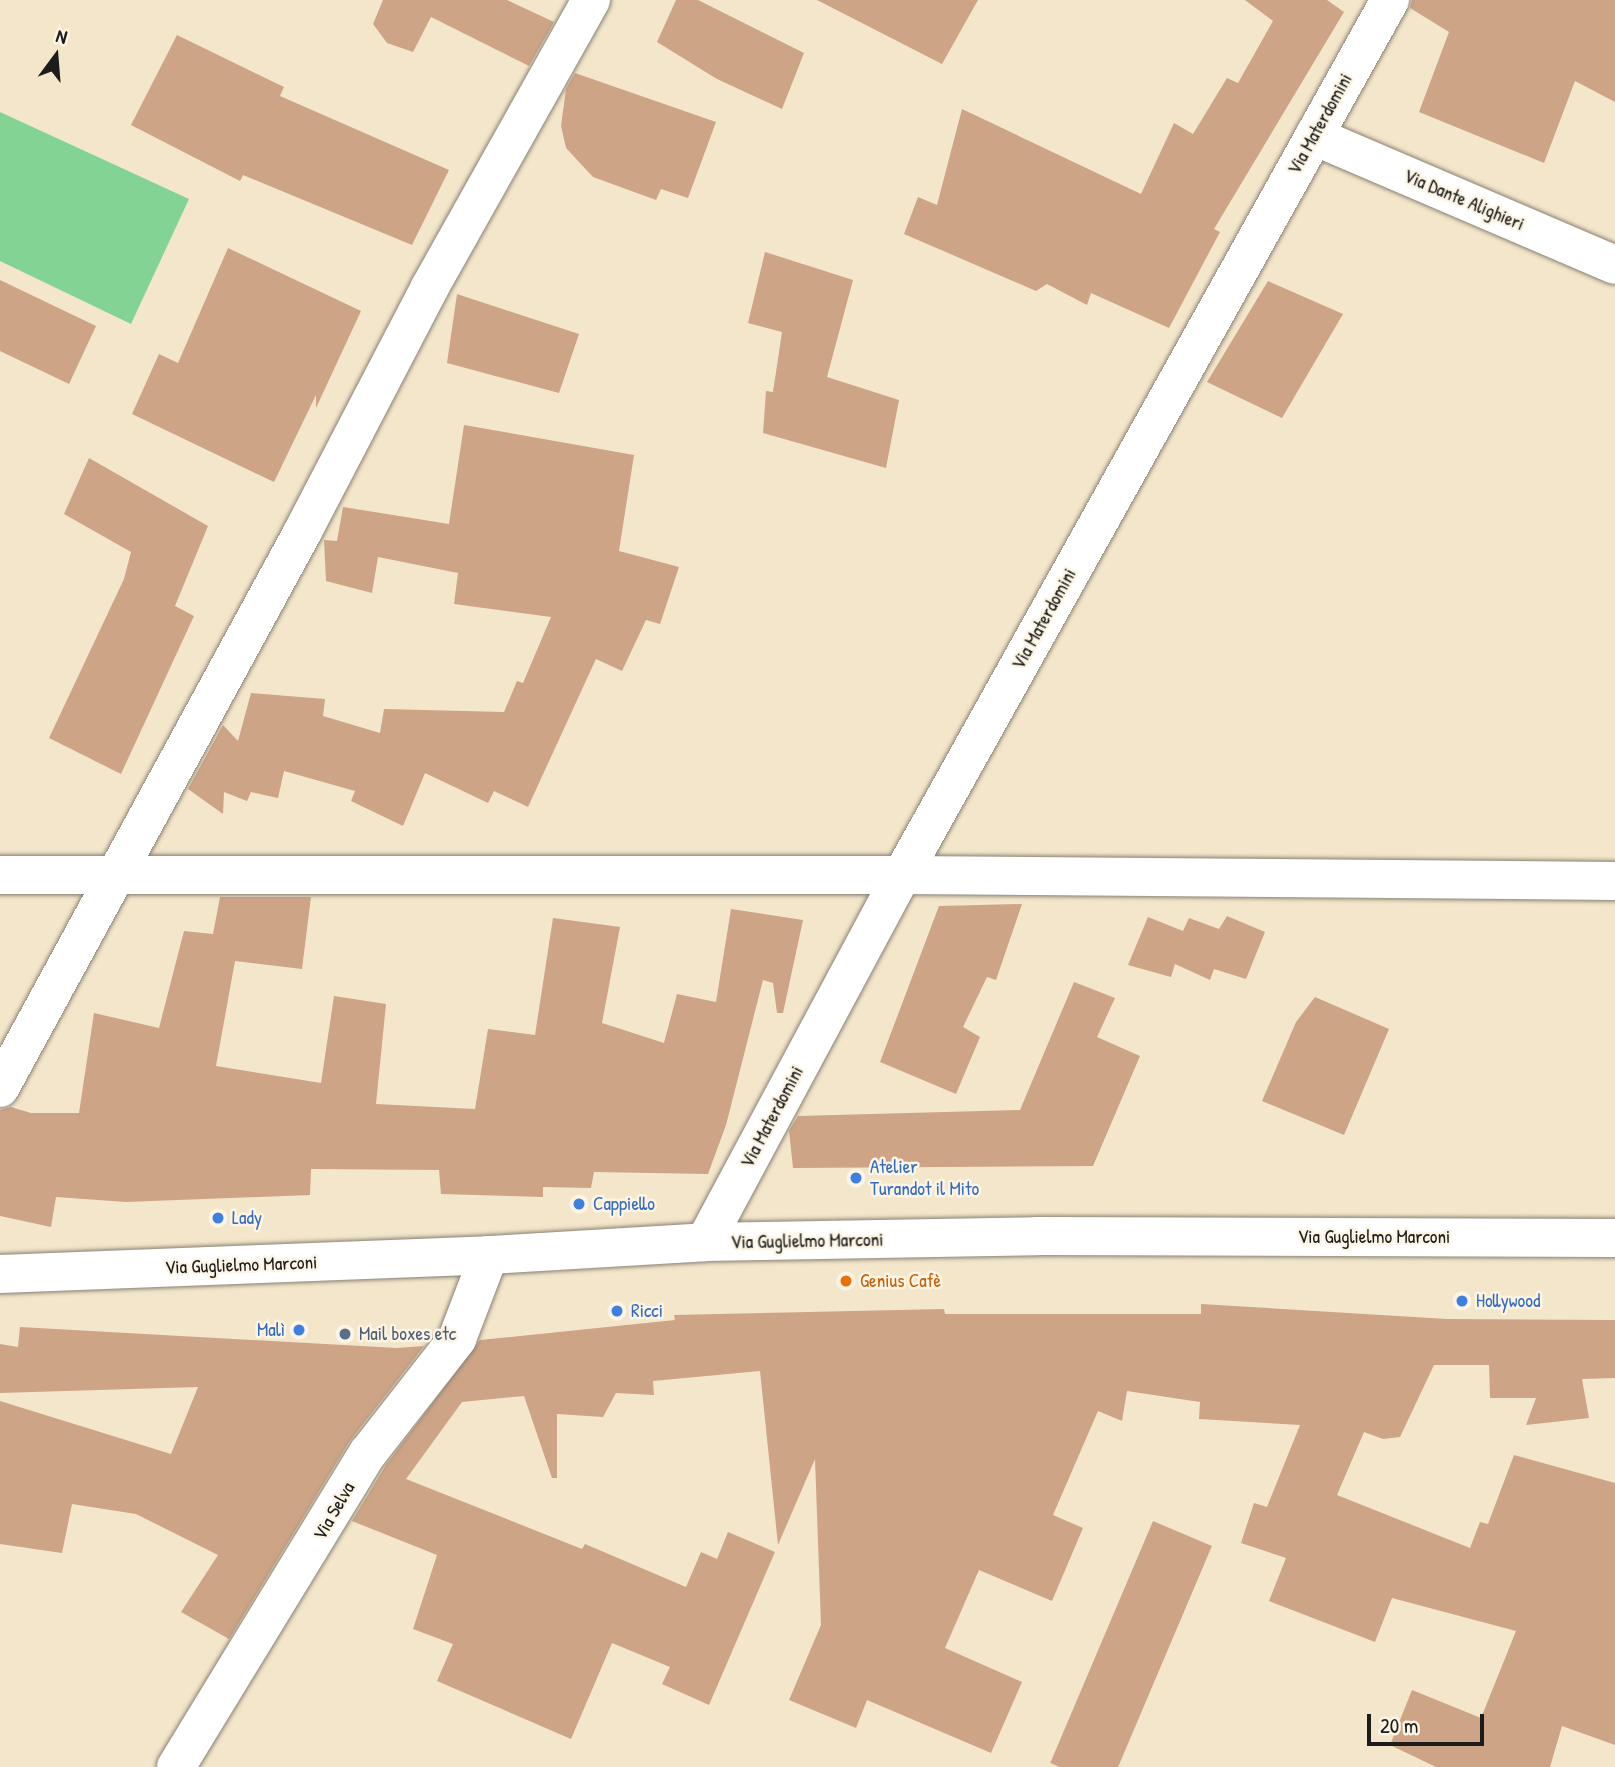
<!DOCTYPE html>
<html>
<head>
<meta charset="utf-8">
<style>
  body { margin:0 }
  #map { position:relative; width:1615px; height:1767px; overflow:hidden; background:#f4e6cb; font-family:"Patrick Hand",sans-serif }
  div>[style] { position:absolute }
  .green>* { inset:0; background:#82d394 }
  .building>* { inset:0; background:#cea487; transform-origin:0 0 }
  .roads { filter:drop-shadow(0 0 2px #888174) drop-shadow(0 0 2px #888174) }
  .minor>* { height:38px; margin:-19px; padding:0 19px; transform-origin:19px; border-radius:19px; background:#fff }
  .dots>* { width:19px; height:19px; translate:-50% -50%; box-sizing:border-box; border:4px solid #fcf5e5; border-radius:50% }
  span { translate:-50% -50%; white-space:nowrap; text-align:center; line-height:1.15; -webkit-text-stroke:5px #fcf5e5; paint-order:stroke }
  .street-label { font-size:19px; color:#1c1c1c }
  .shop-label { font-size:19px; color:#366cbe }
  .left { translate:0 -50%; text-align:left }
  .right { translate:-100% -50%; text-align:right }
  .food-label { font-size:19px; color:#c56008 }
  .service-label { font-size:19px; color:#4e5e75 }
  .north { position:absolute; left:21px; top:21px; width:70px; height:70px; -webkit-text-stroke:5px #fcf5e5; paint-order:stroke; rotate:16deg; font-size:19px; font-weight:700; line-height:28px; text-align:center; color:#1c1c1c }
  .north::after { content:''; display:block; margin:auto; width:24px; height:32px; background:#1c1c1c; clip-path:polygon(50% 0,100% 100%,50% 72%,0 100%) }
  .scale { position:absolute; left:1367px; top:1714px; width:117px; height:32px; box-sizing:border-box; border:4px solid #1c1c1c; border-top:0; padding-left:9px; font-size:21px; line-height:24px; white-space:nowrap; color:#1c1c1c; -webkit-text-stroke:5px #fcf5e5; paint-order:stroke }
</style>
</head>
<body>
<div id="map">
  <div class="green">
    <i style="clip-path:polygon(0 112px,189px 199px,131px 324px,0 261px)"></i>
  </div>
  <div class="building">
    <i style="clip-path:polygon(383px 0,507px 0,554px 22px,529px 66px,431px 17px,413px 52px,387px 43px,373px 24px)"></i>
    <i style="clip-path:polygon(676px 0,698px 0,804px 53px,782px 109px,717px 79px,657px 42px)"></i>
    <i style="clip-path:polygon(817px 0,978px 0,942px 64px)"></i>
    <i style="clip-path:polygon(1245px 0,1327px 0,1344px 12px,1214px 229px,1220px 232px,1169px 328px,1091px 293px,1087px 305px,1047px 284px,1036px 291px,904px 234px,918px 197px,937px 205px,962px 109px,1141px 194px,1174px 123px,1193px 134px,1227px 78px,1238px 83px,1273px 21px)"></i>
    <i style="clip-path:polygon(1412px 0,1615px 0,1615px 102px,1575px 81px,1544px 163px,1419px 112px,1449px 32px,1410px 8px)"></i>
    <i style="clip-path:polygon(177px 35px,284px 87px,280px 96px,449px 170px,412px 245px,243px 175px,240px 181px,131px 125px)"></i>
    <i style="clip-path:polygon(575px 73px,716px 122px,688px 198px,661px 189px,656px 200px,593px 177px,566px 148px,561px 126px,566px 89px)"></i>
    <i style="clip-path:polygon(228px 248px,361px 311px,316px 408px,316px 395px,274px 482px,132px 414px,159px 354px,178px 363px)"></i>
    <i style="clip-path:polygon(765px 252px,853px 280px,827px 377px,899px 400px,886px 468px,763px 433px,766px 391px,773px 392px,782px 332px,748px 323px)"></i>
    <i style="clip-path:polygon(0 280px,96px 326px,69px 384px,0 351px)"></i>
    <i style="clip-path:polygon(1268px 281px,1343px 314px,1282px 418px,1207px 382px)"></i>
    <i style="clip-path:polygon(457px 294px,579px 334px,559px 393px,447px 363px)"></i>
    <i style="clip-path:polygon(464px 425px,634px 455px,619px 551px,679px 567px,660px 624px,646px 620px,622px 671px,596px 659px,528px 807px,494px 791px,488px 803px,425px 773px,403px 826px,351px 801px,355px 791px,284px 771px,278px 798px,251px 792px,247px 801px,224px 792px,223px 814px,188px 789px,223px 725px,238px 741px,251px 693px,325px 699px,323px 716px,380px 733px,384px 709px,504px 712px,517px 681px,523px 683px,551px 617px,454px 604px,458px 573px,378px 557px,372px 593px,326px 581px,324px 540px,337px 541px,343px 507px,449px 524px)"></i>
    <i style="clip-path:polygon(89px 458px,208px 526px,175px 606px,194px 616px,121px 774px,49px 738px,124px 579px,131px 552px,64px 514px)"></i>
    <i style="clip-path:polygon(220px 897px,311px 897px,302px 969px,235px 961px,216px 1066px,321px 1083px,334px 996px,386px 1004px,376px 1104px,475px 1109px,488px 1029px,535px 1035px,553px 918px,620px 927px,602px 1023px,664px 1043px,677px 994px,716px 1002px,731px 909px,803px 920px,783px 1013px,777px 1013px,773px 983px,763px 980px,726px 1125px,708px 1174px,594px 1172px,591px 1188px,543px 1187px,543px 1197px,441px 1194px,439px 1170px,311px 1169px,310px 1195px,126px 1202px,56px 1197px,51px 1227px,0 1216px,0 1110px,11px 1107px,31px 1113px,79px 1113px,94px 1013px,159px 1028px,184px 931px,213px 934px)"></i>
    <i style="clip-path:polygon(1022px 904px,996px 980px,987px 977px,963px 1027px,980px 1037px,956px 1094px,880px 1062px,939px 906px)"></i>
    <i style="clip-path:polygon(1227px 916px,1265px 932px,1246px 979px,1214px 969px,1210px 980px,1175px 964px,1171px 977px,1128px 965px,1148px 917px,1183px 931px,1189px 918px,1219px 929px)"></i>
    <i style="clip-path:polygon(1074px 982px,1115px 998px,1097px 1037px,1140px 1056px,1093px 1166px,793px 1168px,789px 1131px,798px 1116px,1020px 1110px)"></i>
    <i style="clip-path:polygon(1315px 997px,1389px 1029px,1344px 1135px,1262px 1101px,1296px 1022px)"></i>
    <i style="clip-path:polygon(1201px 1304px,1447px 1319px,1615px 1320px,1615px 1378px,1582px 1379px,1589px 1418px,1526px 1425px,1536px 1398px,1490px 1398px,1489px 1365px,1434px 1365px,1400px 1437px,1383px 1439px,1364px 1432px,1337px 1495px,1470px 1548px,1480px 1522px,1488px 1524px,1514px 1455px,1615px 1483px,1615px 1745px,1562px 1726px,1550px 1767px,1436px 1767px,1390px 1745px,1412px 1690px,1481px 1718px,1516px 1631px,1392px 1598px,1375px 1642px,1269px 1601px,1286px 1558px,1241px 1543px,1254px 1503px,1267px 1507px,1300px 1425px,1199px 1419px,1200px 1402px,1127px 1391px,1122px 1421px,1098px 1411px,1053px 1515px,1083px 1528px,1052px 1601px,979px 1570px,945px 1648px,1022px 1682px,991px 1753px,867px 1700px,856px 1728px,789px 1700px,821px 1625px,815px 1459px,778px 1545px,760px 1371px,653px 1381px,654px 1395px,616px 1393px,603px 1417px,557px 1414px,557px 1478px,552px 1478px,524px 1396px,462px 1402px,406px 1479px,582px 1549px,585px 1544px,686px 1587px,701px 1552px,717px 1559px,728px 1532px,775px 1552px,709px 1705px,662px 1684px,670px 1667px,612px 1643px,571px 1739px,437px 1681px,453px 1644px,413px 1629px,437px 1555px,352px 1521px,386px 1465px,480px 1340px,675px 1320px,674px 1315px,944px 1309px,945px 1314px,1201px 1314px)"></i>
    <i style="clip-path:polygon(20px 1327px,397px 1348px,424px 1346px,349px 1442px,229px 1639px,181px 1612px,218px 1555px,136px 1514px,72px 1504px,62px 1553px,0 1544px,0 1401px,171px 1454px,198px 1387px,0 1393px,0 1344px,18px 1347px)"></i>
    <i style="left:1153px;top:1521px;width:64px;height:263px;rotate:23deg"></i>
  </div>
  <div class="roads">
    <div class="minor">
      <i style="left:1314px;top:136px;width:327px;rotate:23.2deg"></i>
      <i style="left:0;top:875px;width:902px"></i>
      <i style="left:902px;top:875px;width:713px;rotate:0.48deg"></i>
      <i style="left:0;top:1088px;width:634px;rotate:-61.45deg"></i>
      <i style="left:303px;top:531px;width:275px;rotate:-62.5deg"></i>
      <i style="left:430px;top:287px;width:329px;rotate:-60.7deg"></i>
      <i style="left:705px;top:1242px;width:417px;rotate:-61.8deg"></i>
      <i style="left:902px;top:875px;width:1002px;rotate:-60.85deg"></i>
      <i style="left:0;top:1274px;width:489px;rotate:-2.2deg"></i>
      <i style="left:489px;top:1255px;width:216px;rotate:-3.4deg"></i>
      <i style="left:705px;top:1242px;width:332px;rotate:-1deg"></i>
      <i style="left:1037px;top:1236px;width:578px;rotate:0.2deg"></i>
      <i style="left:176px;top:1767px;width:368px;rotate:-58.6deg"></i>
      <i style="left:368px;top:1453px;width:145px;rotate:-52deg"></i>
      <i style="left:457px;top:1339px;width:90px;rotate:-69.1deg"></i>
    </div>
  </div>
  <div class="dots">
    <i style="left:856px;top:1178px;background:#3f7fe0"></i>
    <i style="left:579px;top:1204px;background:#3f7fe0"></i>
    <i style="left:218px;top:1218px;background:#3f7fe0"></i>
    <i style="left:846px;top:1281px;background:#e8710a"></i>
    <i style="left:1462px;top:1301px;background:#3f7fe0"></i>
    <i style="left:617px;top:1311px;background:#3f7fe0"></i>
    <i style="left:299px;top:1330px;background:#3f7fe0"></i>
    <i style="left:345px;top:1334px;background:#5c6f8a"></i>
  </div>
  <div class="street-label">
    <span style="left:1320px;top:124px;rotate:-61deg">Via Materdomini</span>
    <span style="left:1464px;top:200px;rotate:23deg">Via Dante Alighieri</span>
    <span style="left:1044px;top:619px;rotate:-61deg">Via Materdomini</span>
    <span style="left:772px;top:1117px;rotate:-62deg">Via Materdomini</span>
    <span style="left:1374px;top:1237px">Via Guglielmo Marconi</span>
    <span style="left:807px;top:1241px;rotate:-1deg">Via Guglielmo Marconi</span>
    <span style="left:241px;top:1265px;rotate:-2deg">Via Guglielmo Marconi</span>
    <span style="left:334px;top:1511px;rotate:-60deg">Via Selva</span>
  </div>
  <div class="shop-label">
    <span class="left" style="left:870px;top:1178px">Atelier<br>Turandot il Mito</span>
    <span class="left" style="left:593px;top:1204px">Cappiello</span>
    <span class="left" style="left:232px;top:1218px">Lady</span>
    <span class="left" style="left:1476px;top:1301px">Hollywood</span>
    <span class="left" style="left:631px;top:1311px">Ricci</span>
    <span class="right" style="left:285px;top:1330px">Malì</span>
  </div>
  <div class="food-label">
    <span class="left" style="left:860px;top:1281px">Genius Cafè</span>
  </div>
  <div class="service-label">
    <span class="left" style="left:359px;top:1334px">Mail boxes etc</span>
  </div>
  <div class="north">N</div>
  <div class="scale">20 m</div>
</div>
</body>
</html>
